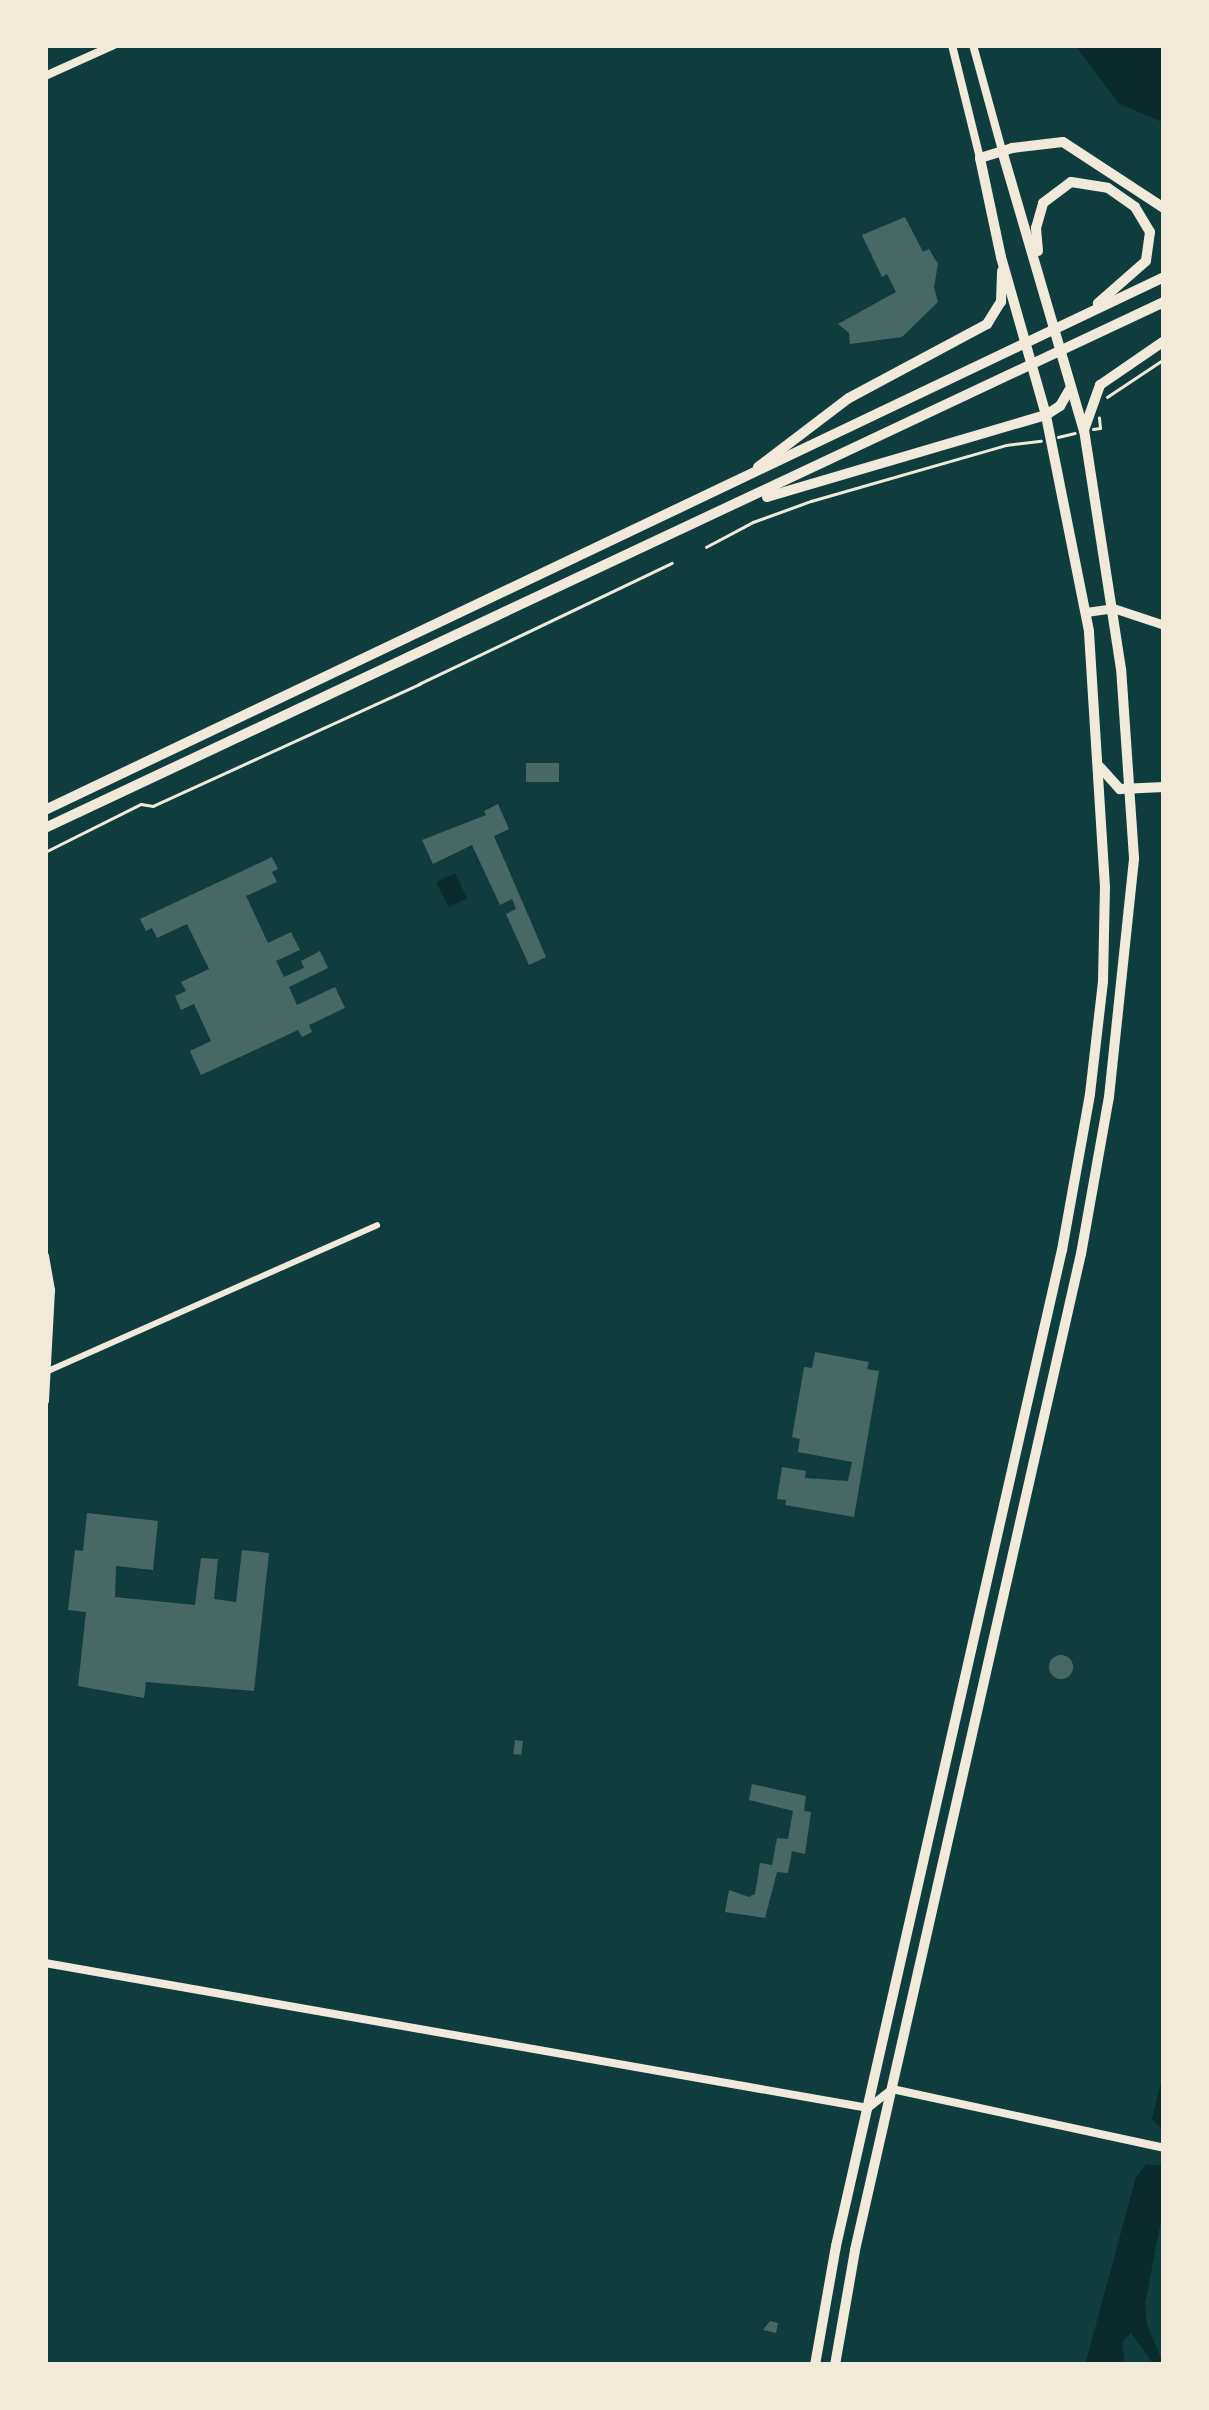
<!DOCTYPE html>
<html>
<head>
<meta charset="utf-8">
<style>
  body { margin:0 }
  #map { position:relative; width:1209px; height:2410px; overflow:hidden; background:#0f3d3e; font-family:"Work Sans",sans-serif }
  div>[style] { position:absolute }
  .water>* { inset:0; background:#0a2a2b; transform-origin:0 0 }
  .building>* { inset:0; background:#486865; transform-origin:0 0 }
  .round { border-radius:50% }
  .path>* { height:2.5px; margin:-1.25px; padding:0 1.25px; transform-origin:1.25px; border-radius:1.25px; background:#f1e9da }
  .minor>* { height:6px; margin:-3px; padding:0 3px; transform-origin:3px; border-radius:3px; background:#f1e9da }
  .tertiary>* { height:8px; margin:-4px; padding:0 4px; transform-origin:4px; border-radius:4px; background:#f1e9da }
  .secondary>* { height:9px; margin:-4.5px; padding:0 4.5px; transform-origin:4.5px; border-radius:4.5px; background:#f1e9da }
  .primary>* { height:10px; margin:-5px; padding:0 5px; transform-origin:5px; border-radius:5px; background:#f1e9da }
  span { translate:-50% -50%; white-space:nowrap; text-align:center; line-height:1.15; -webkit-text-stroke:8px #f1e9da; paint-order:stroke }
  .frame { position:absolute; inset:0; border:48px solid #f1e9da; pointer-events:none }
</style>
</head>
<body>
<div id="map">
  <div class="water">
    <i style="clip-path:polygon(1075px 45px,1164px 45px,1164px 123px,1118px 103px)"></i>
    <i style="left:455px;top:873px;width:28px;height:21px;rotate:64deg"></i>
    <i style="clip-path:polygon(1164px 2070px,1164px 2132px,1152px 2119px)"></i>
    <i style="clip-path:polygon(1146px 2164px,1164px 2166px,1164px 2205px,1145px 2304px,1147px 2325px,1164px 2365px,1154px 2365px,1131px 2333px,1122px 2342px,1125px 2365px,1085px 2365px,1136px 2177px)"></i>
  </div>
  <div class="building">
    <i style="clip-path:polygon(905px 217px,923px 252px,929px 249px,938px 264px,934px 287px,938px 302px,902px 337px,850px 344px,849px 333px,838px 324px,896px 292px,887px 274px,882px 277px,862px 235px)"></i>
    <i style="left:526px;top:763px;width:33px;height:19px"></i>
    <i style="clip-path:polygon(498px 804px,509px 829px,494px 836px,546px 957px,529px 965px,506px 914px,516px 909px,512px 899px,500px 905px,472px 845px,433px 864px,422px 840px,486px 815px,484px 811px)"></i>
    <i style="clip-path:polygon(272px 857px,278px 869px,272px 872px,277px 882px,246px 896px,268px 943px,291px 932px,300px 950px,276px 961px,284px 977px,304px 968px,301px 961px,320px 951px,328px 968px,289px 987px,297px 1005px,335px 987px,345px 1008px,309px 1025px,312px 1032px,302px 1037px,298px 1030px,201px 1075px,190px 1051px,211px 1041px,194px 1004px,181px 1010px,175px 996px,186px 991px,181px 982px,209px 969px,187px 924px,157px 938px,152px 928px,146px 931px,140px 919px)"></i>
    <i style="clip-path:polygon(815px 1352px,869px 1362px,867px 1369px,879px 1371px,854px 1517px,785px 1505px,786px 1500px,777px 1499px,782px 1467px,806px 1471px,805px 1478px,848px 1481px,852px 1462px,798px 1452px,800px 1439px,792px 1437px,804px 1367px,812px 1368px)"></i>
    <i style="clip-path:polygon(87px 1513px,158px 1521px,153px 1570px,116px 1566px,115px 1597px,195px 1605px,201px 1558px,218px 1559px,214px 1599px,236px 1602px,242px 1550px,269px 1553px,254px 1691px,146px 1682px,144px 1698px,78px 1686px,86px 1612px,68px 1610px,75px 1550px,83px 1551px)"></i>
    <i class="round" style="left:1049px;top:1655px;width:24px;height:24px"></i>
    <i style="left:515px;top:1740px;width:8px;height:14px;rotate:7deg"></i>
    <i style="clip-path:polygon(752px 1784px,806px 1796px,804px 1811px,811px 1812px,805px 1854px,792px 1851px,788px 1873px,777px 1872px,765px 1918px,725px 1912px,729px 1890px,749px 1897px,755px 1894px,760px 1863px,772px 1865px,777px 1838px,788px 1839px,793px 1811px,749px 1800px)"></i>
    <i style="clip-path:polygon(770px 2321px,778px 2323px,776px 2333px,763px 2330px)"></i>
  </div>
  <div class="path">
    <i style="left:1107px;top:397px;width:69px;rotate:-33.7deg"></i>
    <i style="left:1093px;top:429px;width:7px;rotate:-8deg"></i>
    <i style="left:1100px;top:428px;width:10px;rotate:-96deg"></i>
    <i style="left:1058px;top:437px;width:17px;rotate:-13deg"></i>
    <i style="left:706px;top:547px;width:53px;rotate:-28deg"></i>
    <i style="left:753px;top:522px;width:62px;rotate:-19.9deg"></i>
    <i style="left:811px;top:501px;width:203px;rotate:-16deg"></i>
    <i style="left:1006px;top:445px;width:35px;rotate:-7deg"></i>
    <i style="left:45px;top:852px;width:107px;rotate:-26.6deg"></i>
    <i style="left:141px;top:804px;width:12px;rotate:9deg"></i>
    <i style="left:153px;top:806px;width:293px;rotate:-24.6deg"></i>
    <i style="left:419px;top:684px;width:280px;rotate:-25.6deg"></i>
  </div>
  <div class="minor">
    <i style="left:48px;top:1371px;width:360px;rotate:-23.9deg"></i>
  </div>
  <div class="tertiary">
    <i style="left:952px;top:45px;width:116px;rotate:76.1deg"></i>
    <i style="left:973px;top:45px;width:109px;rotate:74.6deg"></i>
    <i style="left:45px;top:76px;width:76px;rotate:-24.2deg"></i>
    <i style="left:45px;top:1256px;width:35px;rotate:80deg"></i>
    <i style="left:51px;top:1290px;width:111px;rotate:93.1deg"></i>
    <i style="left:45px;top:1963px;width:836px;rotate:9.99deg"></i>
    <i style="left:868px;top:2108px;width:31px;rotate:-38deg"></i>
    <i style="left:892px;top:2089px;width:278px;rotate:12.2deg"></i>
  </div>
  <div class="secondary">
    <i style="left:1086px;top:612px;width:27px;rotate:-8deg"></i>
    <i style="left:1113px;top:608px;width:54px;rotate:18.4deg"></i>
  </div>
  <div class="primary">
    <i style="left:1038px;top:251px;width:23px;rotate:-95deg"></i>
    <i style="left:1036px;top:228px;width:26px;rotate:-74deg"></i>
    <i style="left:1043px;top:203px;width:35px;rotate:-37deg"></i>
    <i style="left:1071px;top:182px;width:37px;rotate:9deg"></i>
    <i style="left:1108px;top:188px;width:33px;rotate:35deg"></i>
    <i style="left:1135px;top:207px;width:29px;rotate:59deg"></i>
    <i style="left:1150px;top:232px;width:29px;rotate:98deg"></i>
    <i style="left:1146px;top:261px;width:64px;rotate:138.8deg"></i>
    <i style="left:1084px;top:430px;width:48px;rotate:-70.4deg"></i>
    <i style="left:1100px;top:385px;width:78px;rotate:-34.5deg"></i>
    <i style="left:758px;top:467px;width:114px;rotate:-37.2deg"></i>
    <i style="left:849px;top:398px;width:157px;rotate:-28.2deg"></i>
    <i style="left:987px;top:324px;width:26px;rotate:-58deg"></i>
    <i style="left:1001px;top:302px;width:31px;rotate:-88deg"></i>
    <i style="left:767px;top:497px;width:291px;rotate:-16.4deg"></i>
    <i style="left:1046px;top:415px;width:17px;rotate:-33deg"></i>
    <i style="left:1060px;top:406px;width:20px;rotate:-60deg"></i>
    <i style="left:1100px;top:767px;width:30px;rotate:48deg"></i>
    <i style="left:1120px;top:789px;width:44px;rotate:-2.6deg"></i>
    <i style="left:45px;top:810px;width:1239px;rotate:-25.47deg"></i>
    <i style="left:45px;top:828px;width:1236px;rotate:-25.18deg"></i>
    <i style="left:815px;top:2365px;width:121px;rotate:-80deg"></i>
    <i style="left:836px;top:2246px;width:1021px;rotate:-77.22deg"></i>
    <i style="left:1062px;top:1250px;width:158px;rotate:-79.8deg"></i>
    <i style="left:1090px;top:1094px;width:114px;rotate:-83.4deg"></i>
    <i style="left:1103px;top:981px;width:94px;rotate:-88.8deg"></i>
    <i style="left:1105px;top:887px;width:256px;rotate:-93.6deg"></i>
    <i style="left:1089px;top:631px;width:220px;rotate:-101.3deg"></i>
    <i style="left:1046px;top:415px;width:164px;rotate:-105.9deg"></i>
    <i style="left:1001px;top:257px;width:101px;rotate:-102deg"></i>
    <i style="left:980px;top:158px;width:34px;rotate:-17deg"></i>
    <i style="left:1012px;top:148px;width:51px;rotate:-6.7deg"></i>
    <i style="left:1063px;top:142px;width:121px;rotate:33.2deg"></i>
    <i style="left:835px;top:2365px;width:117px;rotate:-80.1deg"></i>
    <i style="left:855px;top:2250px;width:1021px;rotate:-77.22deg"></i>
    <i style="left:1081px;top:1254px;width:159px;rotate:-79.9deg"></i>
    <i style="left:1109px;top:1097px;width:240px;rotate:-84deg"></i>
    <i style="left:1134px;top:858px;width:189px;rotate:-93.9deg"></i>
    <i style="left:1121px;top:669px;width:241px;rotate:-98.8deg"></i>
    <i style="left:1084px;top:431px;width:293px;rotate:-106.3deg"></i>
  </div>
  <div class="frame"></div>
</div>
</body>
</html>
